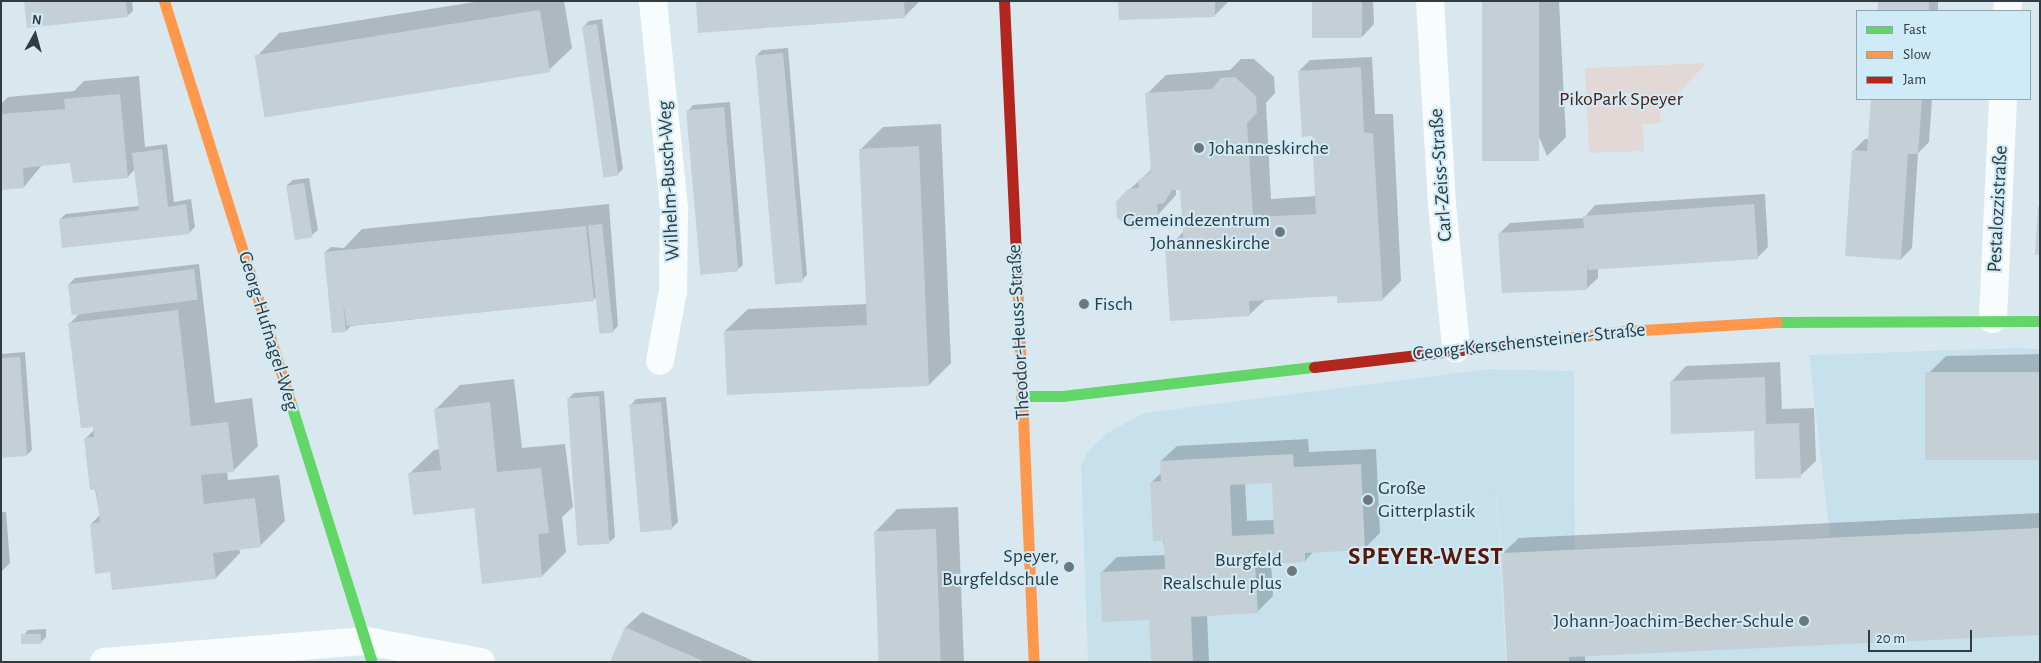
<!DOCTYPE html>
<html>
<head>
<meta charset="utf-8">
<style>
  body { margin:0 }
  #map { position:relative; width:2041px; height:663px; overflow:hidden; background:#d9e8ef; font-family:"Alegreya Sans",sans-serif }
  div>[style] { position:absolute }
  .built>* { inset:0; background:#c7e1ec }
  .green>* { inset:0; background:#e2d8d6 }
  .shadow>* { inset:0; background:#0003; transform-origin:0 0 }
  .building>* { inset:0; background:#c4d0d5; transform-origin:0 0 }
  .street>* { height:28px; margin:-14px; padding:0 14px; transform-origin:14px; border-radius:14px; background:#f9fcfd }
  .fast>* { height:11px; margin:-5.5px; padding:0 5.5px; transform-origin:5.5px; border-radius:5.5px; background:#63d668 }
  .slow>* { height:11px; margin:-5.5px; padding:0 5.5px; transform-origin:5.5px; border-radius:5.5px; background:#ff974d }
  .jam>* { height:11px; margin:-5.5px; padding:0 5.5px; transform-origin:5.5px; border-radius:5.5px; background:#b3261e }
  .dots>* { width:14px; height:14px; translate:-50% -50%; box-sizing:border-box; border:2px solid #d0ebf8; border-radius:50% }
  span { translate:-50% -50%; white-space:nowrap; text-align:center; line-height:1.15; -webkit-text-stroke:4px #d0ebf8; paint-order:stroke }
  .park-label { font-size:20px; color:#4f2015 }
  .poi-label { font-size:20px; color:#313c41 }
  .left { translate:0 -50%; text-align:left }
  .right { translate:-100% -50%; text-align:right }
  .street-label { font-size:20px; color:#313c41 }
  .district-label { font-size:25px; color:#591707; font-weight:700; letter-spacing:1px }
  .frame { position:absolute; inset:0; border:2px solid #313c41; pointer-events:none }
  .legend { position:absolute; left:1856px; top:10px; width:175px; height:90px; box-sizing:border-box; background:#d0ebf8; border:1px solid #90a5af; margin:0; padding:6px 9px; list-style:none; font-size:15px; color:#313c41 }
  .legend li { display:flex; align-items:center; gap:10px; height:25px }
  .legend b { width:25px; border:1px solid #90a5af }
  .north { position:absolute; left:10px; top:10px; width:50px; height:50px; -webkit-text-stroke:4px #d0ebf8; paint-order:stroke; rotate:7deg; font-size:14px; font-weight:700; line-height:20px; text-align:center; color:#313c41 }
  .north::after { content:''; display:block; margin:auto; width:18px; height:22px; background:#313c41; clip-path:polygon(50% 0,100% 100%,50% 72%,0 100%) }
  .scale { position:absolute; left:1868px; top:630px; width:104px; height:22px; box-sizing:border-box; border:2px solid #313c41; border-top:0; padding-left:6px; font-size:15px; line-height:18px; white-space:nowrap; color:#313c41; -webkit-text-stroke:4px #d0ebf8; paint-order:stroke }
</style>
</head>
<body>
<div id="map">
  <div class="built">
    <i style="clip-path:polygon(2018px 348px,2040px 349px,2040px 662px,1507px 662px,1491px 412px,1506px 662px,1088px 662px,1081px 465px,1088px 451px,1107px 433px,1144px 413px,1488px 369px,1574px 371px,1575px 549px,1830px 537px,1809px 355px)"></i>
  </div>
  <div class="green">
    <i style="clip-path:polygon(1707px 63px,1660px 112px,1661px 123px,1643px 124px,1644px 151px,1589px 153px,1585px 68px)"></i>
  </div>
  <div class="shadow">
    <i style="clip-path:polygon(25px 1px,132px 1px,133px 11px,127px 16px)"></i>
    <i style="clip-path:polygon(481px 1px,564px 1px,572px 48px,549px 70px,257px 56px,279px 33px)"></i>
    <i style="clip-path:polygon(697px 1px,920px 1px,904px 17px)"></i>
    <i style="clip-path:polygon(1120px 1px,1229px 1px,1214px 16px)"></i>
    <i style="clip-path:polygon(1313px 1px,1373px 1px,1374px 24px,1363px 36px,1314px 37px)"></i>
    <i style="clip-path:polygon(1483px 1px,1559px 1px,1566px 137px,1547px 156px)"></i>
    <i style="left:1879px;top:1px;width:59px;height:10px"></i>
    <i style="clip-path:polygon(602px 19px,623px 169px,617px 175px,583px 27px,589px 21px)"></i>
    <i style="clip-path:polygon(788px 48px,807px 275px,802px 280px,757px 55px,762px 50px)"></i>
    <i style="clip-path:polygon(1372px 57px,1375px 114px,1393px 114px,1401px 281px,1382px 300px,1338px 295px,1266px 299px,1249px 315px,1167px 249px,1184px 231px,1181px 189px,1176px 189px,1176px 195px,1147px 227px,1129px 190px,1152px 169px,1147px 94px,1166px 75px,1230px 70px,1241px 59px,1254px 59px,1274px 77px,1275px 93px,1266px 103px,1271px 199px,1316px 196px,1313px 135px,1299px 71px,1310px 60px)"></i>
    <i style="clip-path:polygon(139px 76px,145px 147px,167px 144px,174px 202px,191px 199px,195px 227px,189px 233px,60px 219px,66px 214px,139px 206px,135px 169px,128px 177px,72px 162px,42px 165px,24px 187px,1px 189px,1px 104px,8px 97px,74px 91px,84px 81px)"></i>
    <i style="clip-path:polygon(1872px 99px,1932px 99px,1929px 142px,1918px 153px,1912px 248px,1901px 259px,1854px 150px,1865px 139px,1869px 139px)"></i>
    <i style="clip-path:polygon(730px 102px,743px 265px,737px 270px,688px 111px,693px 105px)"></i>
    <i style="clip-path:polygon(941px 124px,951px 363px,929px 385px,725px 331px,748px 309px,867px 304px,861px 149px,883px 127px)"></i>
    <i style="clip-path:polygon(309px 178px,318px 230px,312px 235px,287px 185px,293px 180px)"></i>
    <i style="clip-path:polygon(1765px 194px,1768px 247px,1757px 258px,1598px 268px,1598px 278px,1586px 289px,1499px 234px,1510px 223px,1584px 218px,1595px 205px)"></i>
    <i style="clip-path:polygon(609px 204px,618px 326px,613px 331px,597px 297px,593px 300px,351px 326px,346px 331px,325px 252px,331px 247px,344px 248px,362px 229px)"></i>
    <i style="clip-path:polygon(199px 264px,215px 403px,252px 398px,258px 446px,233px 471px,227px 471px,228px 480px,279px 475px,285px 521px,260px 546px,239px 548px,240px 553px,216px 578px,91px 524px,100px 515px,85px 439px,95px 429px,70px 323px,81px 312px,69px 284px,75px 278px)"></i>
    <i style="clip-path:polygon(25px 352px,32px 450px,27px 455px,1px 457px,1px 354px)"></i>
    <i style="clip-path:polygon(2040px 354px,2040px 459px,1927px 375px,1946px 356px)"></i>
    <i style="clip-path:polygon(1780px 362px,1782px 409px,1814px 408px,1816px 461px,1800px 476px,1755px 430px,1671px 382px,1686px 366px)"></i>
    <i style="clip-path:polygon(514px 379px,522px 448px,565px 444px,573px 507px,562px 517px,566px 552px,542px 576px,483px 583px,475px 506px,409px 474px,434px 450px,440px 449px,436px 409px,460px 385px)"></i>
    <i style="clip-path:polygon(604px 391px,615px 537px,610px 542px,568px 399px,574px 393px)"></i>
    <i style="clip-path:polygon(666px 397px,678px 522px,672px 528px,631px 405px,636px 399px)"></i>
    <i style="clip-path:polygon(evenodd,1308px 439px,1309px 452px,1376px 449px,1380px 533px,1364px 549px,1314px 551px,1305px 561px,1271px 563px,1273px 596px,1257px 612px,1207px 615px,1209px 662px,1153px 662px,1151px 619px,1101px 573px,1117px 557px,1166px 555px,1151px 483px,1162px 472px,1161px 461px,1177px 446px,1308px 439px,1273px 482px,1274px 520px,1247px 521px,1245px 483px,1273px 482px)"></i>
    <i style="clip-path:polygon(958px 507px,964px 662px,880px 662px,875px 532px,897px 509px)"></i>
    <i style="clip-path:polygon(1px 512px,6px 512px,10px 563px,1px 572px)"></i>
    <i style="clip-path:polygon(2040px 513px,2040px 633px,1585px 655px,1585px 662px,1509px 662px,1503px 553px,1519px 538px)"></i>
    <i style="clip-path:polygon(642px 612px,756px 662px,611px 662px,626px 627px)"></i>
    <i style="clip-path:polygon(46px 629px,46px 637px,41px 642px,23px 636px,28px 630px)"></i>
  </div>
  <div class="building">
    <i style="clip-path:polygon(24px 1px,126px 1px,128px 17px,27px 28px)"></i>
    <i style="clip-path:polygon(696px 1px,904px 1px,905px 18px,698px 33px)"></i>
    <i style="clip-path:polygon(1118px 1px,1215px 1px,1215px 17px,1119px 20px)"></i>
    <i style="left:1312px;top:1px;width:50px;height:37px"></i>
    <i style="left:1482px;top:1px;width:57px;height:160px"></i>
    <i style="left:1878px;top:1px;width:51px;height:10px"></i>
    <i style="left:540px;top:10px;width:63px;height:289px;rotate:81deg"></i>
    <i style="left:597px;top:24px;width:153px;height:15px;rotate:82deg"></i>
    <i style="left:783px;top:53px;width:230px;height:28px;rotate:85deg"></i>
    <i style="clip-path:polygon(1361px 67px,1364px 132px,1373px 134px,1383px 301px,1337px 303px,1337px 296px,1249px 301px,1250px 316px,1170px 321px,1165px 248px,1184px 247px,1180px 190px,1172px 190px,1164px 203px,1157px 204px,1158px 215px,1148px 228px,1131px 229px,1117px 218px,1116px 202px,1128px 189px,1139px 188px,1138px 181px,1151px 172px,1145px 93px,1212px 89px,1221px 78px,1235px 77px,1256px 96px,1257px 113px,1247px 123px,1253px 217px,1316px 214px,1312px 136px,1302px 137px,1298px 71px)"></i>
    <i style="clip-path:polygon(120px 94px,128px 178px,73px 183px,70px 163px,23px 168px,24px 188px,1px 190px,1px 114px,65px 109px,64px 99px)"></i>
    <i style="clip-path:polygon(1871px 99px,1922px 99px,1918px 154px,1908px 154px,1901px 260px,1845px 256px,1852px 150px,1867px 151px)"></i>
    <i style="left:724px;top:107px;width:165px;height:38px;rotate:85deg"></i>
    <i style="clip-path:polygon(919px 146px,929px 386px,727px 395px,724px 331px,867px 325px,859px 149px)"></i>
    <i style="clip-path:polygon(162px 149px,168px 207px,186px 204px,190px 234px,62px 248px,59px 219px,139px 210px,132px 153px)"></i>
    <i style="left:304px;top:183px;width:55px;height:18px;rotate:81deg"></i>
    <i style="clip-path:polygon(1754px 204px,1758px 259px,1588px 270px,1587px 262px,1587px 290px,1502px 293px,1498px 233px,1584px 228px,1583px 216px)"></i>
    <i style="clip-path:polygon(2038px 206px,2040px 206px,2040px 255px,2035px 255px)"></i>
    <i style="left:602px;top:224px;width:109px;height:14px;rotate:84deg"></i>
    <i style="clip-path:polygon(586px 226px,594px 301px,347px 326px,343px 301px,346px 332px,332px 333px,324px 252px)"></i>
    <i style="left:194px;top:269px;width:31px;height:127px;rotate:83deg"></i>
    <i style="clip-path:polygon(178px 310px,191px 426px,228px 422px,234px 472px,201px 475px,204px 504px,255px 498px,261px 547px,213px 553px,216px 579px,112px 590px,110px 572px,95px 574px,90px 524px,100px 522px,96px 490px,90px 490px,84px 438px,94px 437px,93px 427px,81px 428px,68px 323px)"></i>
    <i style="clip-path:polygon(20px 357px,27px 456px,1px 458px,1px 358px)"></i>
    <i style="left:2040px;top:372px;width:88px;height:115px;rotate:90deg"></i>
    <i style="clip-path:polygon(1765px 377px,1766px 424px,1799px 423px,1801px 478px,1755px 479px,1754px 431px,1671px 434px,1670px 381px)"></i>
    <i style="left:599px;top:396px;width:148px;height:32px;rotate:86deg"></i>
    <i style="clip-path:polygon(490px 402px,497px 472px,541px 468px,549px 533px,538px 534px,542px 577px,482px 584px,474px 508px,413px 515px,408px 473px,441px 470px,434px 409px)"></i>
    <i style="left:661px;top:402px;width:128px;height:32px;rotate:85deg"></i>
    <i style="clip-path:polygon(evenodd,1293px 454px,1294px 467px,1361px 464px,1365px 550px,1305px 553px,1305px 562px,1255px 565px,1258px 613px,1191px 617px,1193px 662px,1151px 662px,1149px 620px,1102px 622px,1100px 572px,1165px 569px,1164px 541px,1153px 541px,1150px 482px,1161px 481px,1160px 461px,1293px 454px,1272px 483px,1274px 534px,1232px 536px,1230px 485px,1272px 483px)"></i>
    <i style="clip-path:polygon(2040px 528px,2040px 635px,1569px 657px,1569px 662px,1507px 662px,1502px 553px)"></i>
    <i style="left:936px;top:529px;width:133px;height:62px;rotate:88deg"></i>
    <i style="clip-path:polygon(625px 627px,705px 662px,610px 662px)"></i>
    <i style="left:41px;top:634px;width:10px;height:20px;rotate:90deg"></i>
  </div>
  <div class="street">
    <i style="left:653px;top:1px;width:209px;rotate:84.2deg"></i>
    <i style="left:674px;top:209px;width:82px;rotate:90.7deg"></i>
    <i style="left:673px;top:291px;width:71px;rotate:100.5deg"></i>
    <i style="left:1430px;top:1px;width:203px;rotate:86.6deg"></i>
    <i style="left:1442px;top:204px;width:145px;rotate:84.4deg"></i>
    <i style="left:2007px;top:11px;width:10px;rotate:-84deg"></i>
    <i style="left:1993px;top:319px;width:220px;rotate:-87.4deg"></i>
    <i style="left:104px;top:662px;width:263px;rotate:-4.6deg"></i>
    <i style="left:366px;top:641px;width:117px;rotate:10.3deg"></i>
  </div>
  <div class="fast">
    <i style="left:1777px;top:322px;width:263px;rotate:-0.2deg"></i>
    <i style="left:1021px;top:396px;width:41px"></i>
    <i style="left:1062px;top:396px;width:254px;rotate:-6.6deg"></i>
    <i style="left:290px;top:401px;width:274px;rotate:72.6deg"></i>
  </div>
  <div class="slow">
    <i style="left:164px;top:1px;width:419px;rotate:72.5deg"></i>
    <i style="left:1017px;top:280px;width:382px;rotate:87.5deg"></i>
    <i style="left:1504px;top:345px;width:123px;rotate:-6.5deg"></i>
    <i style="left:1626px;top:331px;width:151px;rotate:-3.4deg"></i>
  </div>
  <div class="jam">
    <i style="left:1004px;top:1px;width:279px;rotate:87.3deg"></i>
    <i style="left:1314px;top:367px;width:191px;rotate:-6.6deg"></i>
  </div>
  <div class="dots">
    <i style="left:1199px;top:148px;background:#6c787e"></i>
    <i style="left:1280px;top:232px;background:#6c787e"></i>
    <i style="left:1084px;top:304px;background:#6c787e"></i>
    <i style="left:1368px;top:500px;background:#6c787e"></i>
    <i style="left:1069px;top:567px;background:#6c787e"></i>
    <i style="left:1292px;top:571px;background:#6c787e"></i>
    <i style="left:1804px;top:621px;background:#6c787e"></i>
  </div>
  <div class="park-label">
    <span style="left:1621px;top:99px">PikoPark Speyer</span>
  </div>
  <div class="poi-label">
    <span class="left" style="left:1209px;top:148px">Johanneskirche</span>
    <span class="right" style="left:1270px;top:232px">Gemeindezentrum<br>Johanneskirche</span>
    <span class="left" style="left:1094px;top:304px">Fisch</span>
    <span class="left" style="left:1378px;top:500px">Große<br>Gitterplastik</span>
    <span class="right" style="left:1059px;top:568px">Speyer,<br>Burgfeldschule</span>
    <span class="right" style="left:1282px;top:572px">Burgfeld<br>Realschule plus</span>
    <span class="right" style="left:1794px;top:621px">Johann-Joachim-Becher-Schule</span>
  </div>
  <div class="street-label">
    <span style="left:1441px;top:175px;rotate:-94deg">Carl-Zeiss-Straße</span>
    <span style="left:669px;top:181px;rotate:-93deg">Wilhelm-Busch-Weg</span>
    <span style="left:1998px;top:209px;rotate:-87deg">Pestalozzistraße</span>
    <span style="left:268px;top:331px;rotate:73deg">Georg-Hufnagel-Weg</span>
    <span style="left:1019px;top:332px;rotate:-93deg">Theodor-Heuss-Straße</span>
    <span style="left:1529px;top:342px;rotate:-6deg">Georg-Kerschensteiner-Straße</span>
  </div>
  <div class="district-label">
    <span style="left:1426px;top:557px">SPEYER-WEST</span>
  </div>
  <div class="frame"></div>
  <ul class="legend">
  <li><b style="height:6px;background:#63d668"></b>Fast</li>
  <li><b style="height:6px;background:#ff974d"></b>Slow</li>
  <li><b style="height:6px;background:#b3261e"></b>Jam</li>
  </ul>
  <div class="north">N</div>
  <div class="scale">20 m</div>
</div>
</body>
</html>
